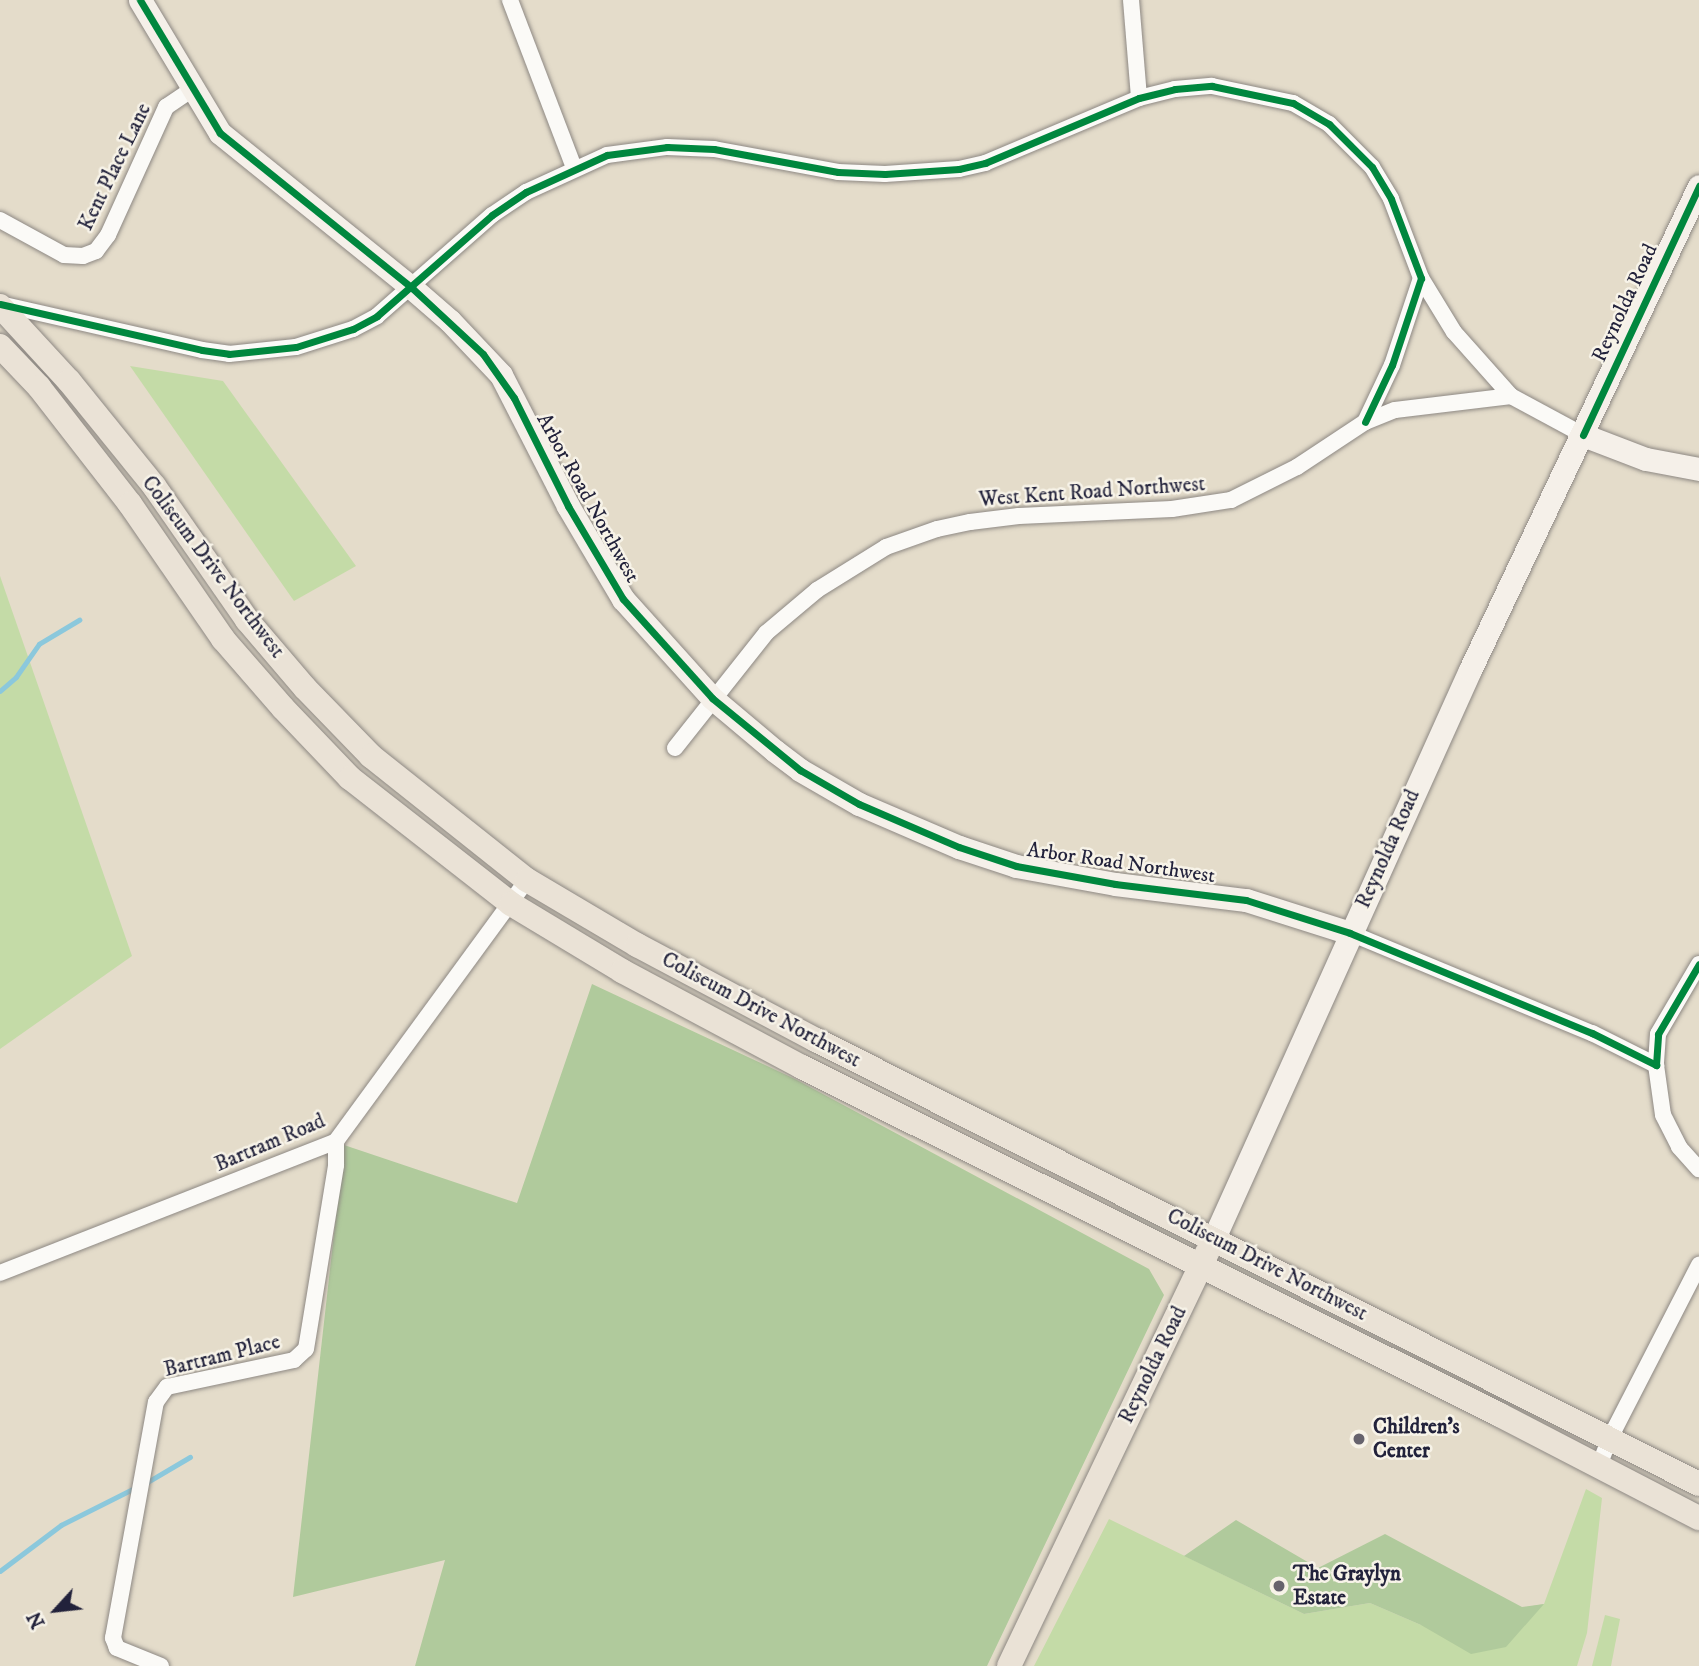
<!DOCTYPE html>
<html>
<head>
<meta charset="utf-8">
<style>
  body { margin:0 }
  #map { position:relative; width:1699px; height:1666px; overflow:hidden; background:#e4dcca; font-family:"IM FELL DW Pica",serif }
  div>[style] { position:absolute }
  .green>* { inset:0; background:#c4dba7 }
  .forest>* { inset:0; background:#b0ca9c }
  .stream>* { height:4.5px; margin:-2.25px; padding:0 2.25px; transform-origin:2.25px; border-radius:2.25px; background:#8bc8dc }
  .roads { filter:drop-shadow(0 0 2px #8d8883) drop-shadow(0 0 2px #8d8883) }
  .street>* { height:16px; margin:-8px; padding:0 8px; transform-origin:8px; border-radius:8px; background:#fbfaf7 }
  .secondary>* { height:23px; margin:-11.5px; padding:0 11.5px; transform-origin:11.5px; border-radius:11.5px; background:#f5f0e9 }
  .primary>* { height:24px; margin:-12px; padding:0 12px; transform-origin:12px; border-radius:12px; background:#eae2d6 }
  .cycleway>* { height:7px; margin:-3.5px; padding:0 3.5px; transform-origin:3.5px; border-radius:3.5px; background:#00873e }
  .dots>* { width:19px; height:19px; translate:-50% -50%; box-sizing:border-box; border:4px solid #f7f3e8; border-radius:50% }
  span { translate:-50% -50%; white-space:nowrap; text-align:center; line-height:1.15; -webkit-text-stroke:5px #f7f3e8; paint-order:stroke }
  .street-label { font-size:21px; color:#22223b }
  .poi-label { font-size:21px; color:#22223b; font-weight:700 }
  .left { translate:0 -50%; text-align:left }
  .north { position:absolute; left:21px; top:1575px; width:70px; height:70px; -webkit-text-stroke:5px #f7f3e8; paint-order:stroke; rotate:243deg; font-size:19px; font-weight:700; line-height:28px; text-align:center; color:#22223b }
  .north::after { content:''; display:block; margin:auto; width:24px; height:32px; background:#22223b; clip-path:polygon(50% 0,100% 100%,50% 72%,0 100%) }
</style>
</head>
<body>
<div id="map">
  <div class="green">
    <i style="clip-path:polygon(130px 366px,223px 381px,356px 566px,294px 601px)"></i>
    <i style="clip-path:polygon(0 576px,132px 956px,0 1049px)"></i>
    <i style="clip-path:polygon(1586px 1489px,1602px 1498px,1587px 1633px,1577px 1666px,1034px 1666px,1109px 1519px,1304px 1614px,1370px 1603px,1421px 1625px,1544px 1604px)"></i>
    <i style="clip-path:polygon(1605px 1615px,1620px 1619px,1611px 1666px,1592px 1666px)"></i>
  </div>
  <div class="forest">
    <i style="clip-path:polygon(592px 984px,795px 1079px,1149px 1269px,1164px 1295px,987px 1666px,415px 1666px,445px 1560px,293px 1597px,344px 1145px,517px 1203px)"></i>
    <i style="clip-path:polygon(1236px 1520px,1318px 1568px,1385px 1534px,1522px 1607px,1544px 1604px,1506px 1647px,1471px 1654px,1421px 1625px,1370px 1603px,1304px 1614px,1184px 1556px)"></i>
  </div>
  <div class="stream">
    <i style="left:0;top:691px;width:21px;rotate:-41deg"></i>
    <i style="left:16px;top:677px;width:40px;rotate:-55.1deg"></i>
    <i style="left:39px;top:644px;width:47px;rotate:-31deg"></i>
    <i style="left:146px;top:1483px;width:51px;rotate:-30.6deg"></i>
    <i style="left:0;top:1571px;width:76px;rotate:-37deg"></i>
    <i style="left:61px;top:1525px;width:83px;rotate:-26.6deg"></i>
  </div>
  <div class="roads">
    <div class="street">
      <i style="left:510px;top:0;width:180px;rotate:69.1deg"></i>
      <i style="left:1131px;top:0;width:98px;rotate:85.3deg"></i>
      <i style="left:0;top:220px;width:73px;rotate:28.7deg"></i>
      <i style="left:64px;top:255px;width:19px;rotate:3deg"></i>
      <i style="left:83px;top:256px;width:14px;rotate:-21deg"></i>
      <i style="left:96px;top:251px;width:20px;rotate:-53deg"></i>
      <i style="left:108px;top:235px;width:141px;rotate:-65.6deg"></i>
      <i style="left:166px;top:107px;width:30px;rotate:-34deg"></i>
      <i style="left:1421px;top:278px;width:63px;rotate:58.6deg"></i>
      <i style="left:1454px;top:332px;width:86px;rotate:48.3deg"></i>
      <i style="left:1511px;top:396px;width:82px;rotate:28.4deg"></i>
      <i style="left:0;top:304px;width:207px;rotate:12.8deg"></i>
      <i style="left:202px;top:350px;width:27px;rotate:8deg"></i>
      <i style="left:229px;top:354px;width:67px;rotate:-6deg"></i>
      <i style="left:296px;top:347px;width:60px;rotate:-17.5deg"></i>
      <i style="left:353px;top:329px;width:27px;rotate:-28deg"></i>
      <i style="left:377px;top:316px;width:153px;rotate:-41.3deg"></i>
      <i style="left:492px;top:215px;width:41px;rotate:-34.1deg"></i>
      <i style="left:526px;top:192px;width:89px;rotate:-24.6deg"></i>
      <i style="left:607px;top:155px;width:61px;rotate:-7.6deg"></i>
      <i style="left:667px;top:147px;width:47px;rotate:2.4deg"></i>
      <i style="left:714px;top:149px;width:126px;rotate:10.5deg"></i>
      <i style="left:838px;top:172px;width:47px;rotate:2.4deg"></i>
      <i style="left:885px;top:174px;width:74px;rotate:-3.9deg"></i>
      <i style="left:959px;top:169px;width:27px;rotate:-13deg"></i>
      <i style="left:985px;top:163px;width:167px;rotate:-22.9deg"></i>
      <i style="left:1139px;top:98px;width:37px;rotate:-14deg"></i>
      <i style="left:1175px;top:89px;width:37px;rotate:-5deg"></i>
      <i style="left:1212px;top:86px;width:83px;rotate:11.9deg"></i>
      <i style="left:1293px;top:103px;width:42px;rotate:30.3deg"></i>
      <i style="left:1329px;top:124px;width:61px;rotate:45deg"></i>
      <i style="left:1372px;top:167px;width:37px;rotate:59deg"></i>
      <i style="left:1391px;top:199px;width:85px;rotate:69.2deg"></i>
      <i style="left:1421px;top:278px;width:92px;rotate:108.4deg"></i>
      <i style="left:1392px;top:365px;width:63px;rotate:115.3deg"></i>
      <i style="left:675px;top:748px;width:147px;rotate:-51.6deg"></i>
      <i style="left:766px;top:633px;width:67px;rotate:-40.1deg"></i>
      <i style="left:817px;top:590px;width:81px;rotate:-31.9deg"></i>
      <i style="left:886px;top:547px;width:54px;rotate:-19.4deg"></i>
      <i style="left:937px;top:529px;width:34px;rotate:-12deg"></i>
      <i style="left:970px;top:522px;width:49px;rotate:-7deg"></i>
      <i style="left:1019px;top:516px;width:153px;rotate:-2.6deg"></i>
      <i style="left:1172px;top:509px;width:60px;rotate:-8.7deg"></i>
      <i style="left:1231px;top:500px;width:74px;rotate:-26.6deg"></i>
      <i style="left:1297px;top:467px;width:82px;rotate:-33.5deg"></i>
      <i style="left:1365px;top:422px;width:32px;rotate:-22deg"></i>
      <i style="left:1395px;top:410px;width:117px;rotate:-6.9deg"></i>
      <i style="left:1350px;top:933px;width:262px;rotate:22.5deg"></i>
      <i style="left:1592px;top:1033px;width:72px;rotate:26.6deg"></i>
      <i style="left:1699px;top:964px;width:81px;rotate:120.4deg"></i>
      <i style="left:1658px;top:1034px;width:31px;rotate:94deg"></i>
      <i style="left:1656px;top:1065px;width:50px;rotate:82deg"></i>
      <i style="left:1663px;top:1115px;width:36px;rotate:63deg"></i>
      <i style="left:1679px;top:1147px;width:30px;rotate:48deg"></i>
      <i style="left:0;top:1273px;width:361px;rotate:-21.4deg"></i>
      <i style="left:336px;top:1141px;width:323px;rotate:-53.8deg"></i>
      <i style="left:1599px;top:1466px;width:30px;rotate:-69deg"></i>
      <i style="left:1610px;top:1438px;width:195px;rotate:-62.8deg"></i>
      <i style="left:161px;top:1666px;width:48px;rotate:-157.8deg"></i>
      <i style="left:117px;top:1648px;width:11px;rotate:-112deg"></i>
      <i style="left:113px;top:1638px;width:240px;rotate:-79.7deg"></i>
      <i style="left:156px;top:1402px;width:19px;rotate:-54deg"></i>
      <i style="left:167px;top:1387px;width:130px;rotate:-12deg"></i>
      <i style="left:294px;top:1360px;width:16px;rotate:-43deg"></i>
      <i style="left:306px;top:1349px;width:186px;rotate:-80.7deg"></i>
      <i style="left:336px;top:1165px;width:24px;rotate:-90deg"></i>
    </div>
    <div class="secondary">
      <i style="left:140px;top:0;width:155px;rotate:59deg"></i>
      <i style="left:220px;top:133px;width:247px;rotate:38.9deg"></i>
      <i style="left:412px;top:288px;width:50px;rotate:41deg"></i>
      <i style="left:450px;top:321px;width:74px;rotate:46.6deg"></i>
      <i style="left:501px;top:375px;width:147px;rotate:62.9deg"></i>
      <i style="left:568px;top:506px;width:108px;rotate:59.4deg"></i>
      <i style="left:623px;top:599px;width:133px;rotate:48deg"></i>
      <i style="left:712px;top:698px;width:82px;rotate:40.1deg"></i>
      <i style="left:775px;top:751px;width:31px;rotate:37deg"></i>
      <i style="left:800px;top:770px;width:68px;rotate:30deg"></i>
      <i style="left:859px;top:804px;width:109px;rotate:23.3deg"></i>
      <i style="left:959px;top:847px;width:60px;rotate:18.4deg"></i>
      <i style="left:1016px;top:866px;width:101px;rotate:10.3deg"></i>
      <i style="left:1115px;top:884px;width:132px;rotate:7deg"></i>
      <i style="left:1246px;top:900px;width:109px;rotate:17.6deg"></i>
      <i style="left:1583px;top:435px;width:67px;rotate:20.9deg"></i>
      <i style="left:1646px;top:459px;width:54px;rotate:10.7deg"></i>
      <i style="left:1214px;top:1238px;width:623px;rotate:-65.74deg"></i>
      <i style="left:1470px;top:670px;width:535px;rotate:-64.68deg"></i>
    </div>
    <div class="primary">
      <i style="left:0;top:306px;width:102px;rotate:47.4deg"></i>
      <i style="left:69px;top:381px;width:135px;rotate:51deg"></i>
      <i style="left:154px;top:486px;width:163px;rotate:55.2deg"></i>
      <i style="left:247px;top:620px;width:89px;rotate:49.5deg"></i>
      <i style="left:305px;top:688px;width:95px;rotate:45.9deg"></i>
      <i style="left:371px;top:756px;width:199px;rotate:38.5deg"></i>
      <i style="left:527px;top:880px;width:128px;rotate:30.6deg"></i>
      <i style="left:637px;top:945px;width:203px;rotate:28deg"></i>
      <i style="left:816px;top:1040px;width:988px;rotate:26.69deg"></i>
      <i style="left:0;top:346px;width:57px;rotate:46.4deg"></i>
      <i style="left:39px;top:387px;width:148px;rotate:52.1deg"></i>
      <i style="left:130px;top:504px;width:164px;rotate:55.4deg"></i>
      <i style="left:223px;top:639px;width:91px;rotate:49deg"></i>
      <i style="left:283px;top:708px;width:97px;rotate:46.3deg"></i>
      <i style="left:350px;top:778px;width:204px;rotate:38deg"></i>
      <i style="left:511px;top:904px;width:130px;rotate:31.1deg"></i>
      <i style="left:622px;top:971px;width:204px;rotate:28.1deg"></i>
      <i style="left:802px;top:1067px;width:780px;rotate:26.5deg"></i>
      <i style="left:1500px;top:1415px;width:224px;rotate:27.4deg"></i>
      <i style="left:1009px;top:1666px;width:459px;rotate:-64.4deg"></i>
    </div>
  </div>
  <div class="cycleway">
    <i style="left:140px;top:0;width:155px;rotate:59deg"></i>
    <i style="left:220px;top:133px;width:247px;rotate:38.9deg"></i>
    <i style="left:412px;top:288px;width:97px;rotate:42.9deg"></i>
    <i style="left:483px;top:354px;width:54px;rotate:54.8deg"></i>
    <i style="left:514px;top:398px;width:121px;rotate:63.4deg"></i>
    <i style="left:568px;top:506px;width:108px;rotate:59.4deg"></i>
    <i style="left:623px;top:599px;width:133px;rotate:48deg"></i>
    <i style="left:712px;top:698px;width:114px;rotate:39.3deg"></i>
    <i style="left:800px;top:770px;width:68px;rotate:30deg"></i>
    <i style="left:859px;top:804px;width:109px;rotate:23.3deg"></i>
    <i style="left:959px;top:847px;width:60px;rotate:18.4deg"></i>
    <i style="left:1016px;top:866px;width:101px;rotate:10.3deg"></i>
    <i style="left:1115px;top:884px;width:132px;rotate:7deg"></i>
    <i style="left:1246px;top:900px;width:109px;rotate:17.6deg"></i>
    <i style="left:1350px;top:933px;width:262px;rotate:22.5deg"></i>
    <i style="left:1592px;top:1033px;width:72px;rotate:26.6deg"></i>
    <i style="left:1656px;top:1065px;width:31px;rotate:-86deg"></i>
    <i style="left:1658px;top:1034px;width:81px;rotate:-59.6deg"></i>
    <i style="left:0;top:304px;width:207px;rotate:12.8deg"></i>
    <i style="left:202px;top:350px;width:27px;rotate:8deg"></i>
    <i style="left:229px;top:354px;width:67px;rotate:-6deg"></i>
    <i style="left:296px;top:347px;width:60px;rotate:-17.5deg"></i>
    <i style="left:353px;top:329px;width:27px;rotate:-28deg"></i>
    <i style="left:377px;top:316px;width:153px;rotate:-41.3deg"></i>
    <i style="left:492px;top:215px;width:41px;rotate:-34.1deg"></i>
    <i style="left:526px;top:192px;width:89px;rotate:-24.6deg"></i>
    <i style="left:607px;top:155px;width:61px;rotate:-7.6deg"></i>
    <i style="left:667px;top:147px;width:47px;rotate:2.4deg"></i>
    <i style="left:714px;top:149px;width:126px;rotate:10.5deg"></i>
    <i style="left:838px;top:172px;width:47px;rotate:2.4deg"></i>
    <i style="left:885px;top:174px;width:74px;rotate:-3.9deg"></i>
    <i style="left:959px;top:169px;width:27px;rotate:-13deg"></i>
    <i style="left:985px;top:163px;width:167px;rotate:-22.9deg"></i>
    <i style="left:1139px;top:98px;width:37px;rotate:-14deg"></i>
    <i style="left:1175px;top:89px;width:37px;rotate:-5deg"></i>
    <i style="left:1212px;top:86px;width:83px;rotate:11.9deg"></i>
    <i style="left:1293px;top:103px;width:42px;rotate:30.3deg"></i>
    <i style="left:1329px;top:124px;width:61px;rotate:45deg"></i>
    <i style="left:1372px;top:167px;width:37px;rotate:59deg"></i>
    <i style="left:1391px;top:199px;width:85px;rotate:69.2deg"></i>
    <i style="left:1421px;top:278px;width:92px;rotate:108.4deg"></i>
    <i style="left:1392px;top:365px;width:63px;rotate:115.3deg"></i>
    <i style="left:1583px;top:435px;width:275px;rotate:-65deg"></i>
  </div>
  <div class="dots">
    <i style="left:1359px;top:1439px;background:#66636d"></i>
    <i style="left:1279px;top:1586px;background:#66636d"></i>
  </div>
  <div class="street-label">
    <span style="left:115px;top:167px;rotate:-64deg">Kent Place Lane</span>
    <span style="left:1625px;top:303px;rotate:-65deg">Reynolda Road</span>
    <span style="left:1092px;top:492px;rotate:-4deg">West Kent Road Northwest</span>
    <span style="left:588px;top:498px;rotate:61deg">Arbor Road Northwest</span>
    <span style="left:213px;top:567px;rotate:53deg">Coliseum Drive Northwest</span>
    <span style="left:1388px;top:849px;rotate:-66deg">Reynolda Road</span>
    <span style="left:1121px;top:863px;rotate:8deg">Arbor Road Northwest</span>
    <span style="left:761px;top:1010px;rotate:28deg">Coliseum Drive Northwest</span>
    <span style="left:270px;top:1143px;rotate:-23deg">Bartram Road</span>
    <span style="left:1267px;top:1265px;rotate:27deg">Coliseum Drive Northwest</span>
    <span style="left:222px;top:1356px;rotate:-14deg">Bartram Place</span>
    <span style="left:1153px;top:1365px;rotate:-64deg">Reynolda Road</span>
  </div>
  <div class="poi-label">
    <span class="left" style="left:1373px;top:1439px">Children's<br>Center</span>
    <span class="left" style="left:1293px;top:1586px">The Graylyn<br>Estate</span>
  </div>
  <div class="north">N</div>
</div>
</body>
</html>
